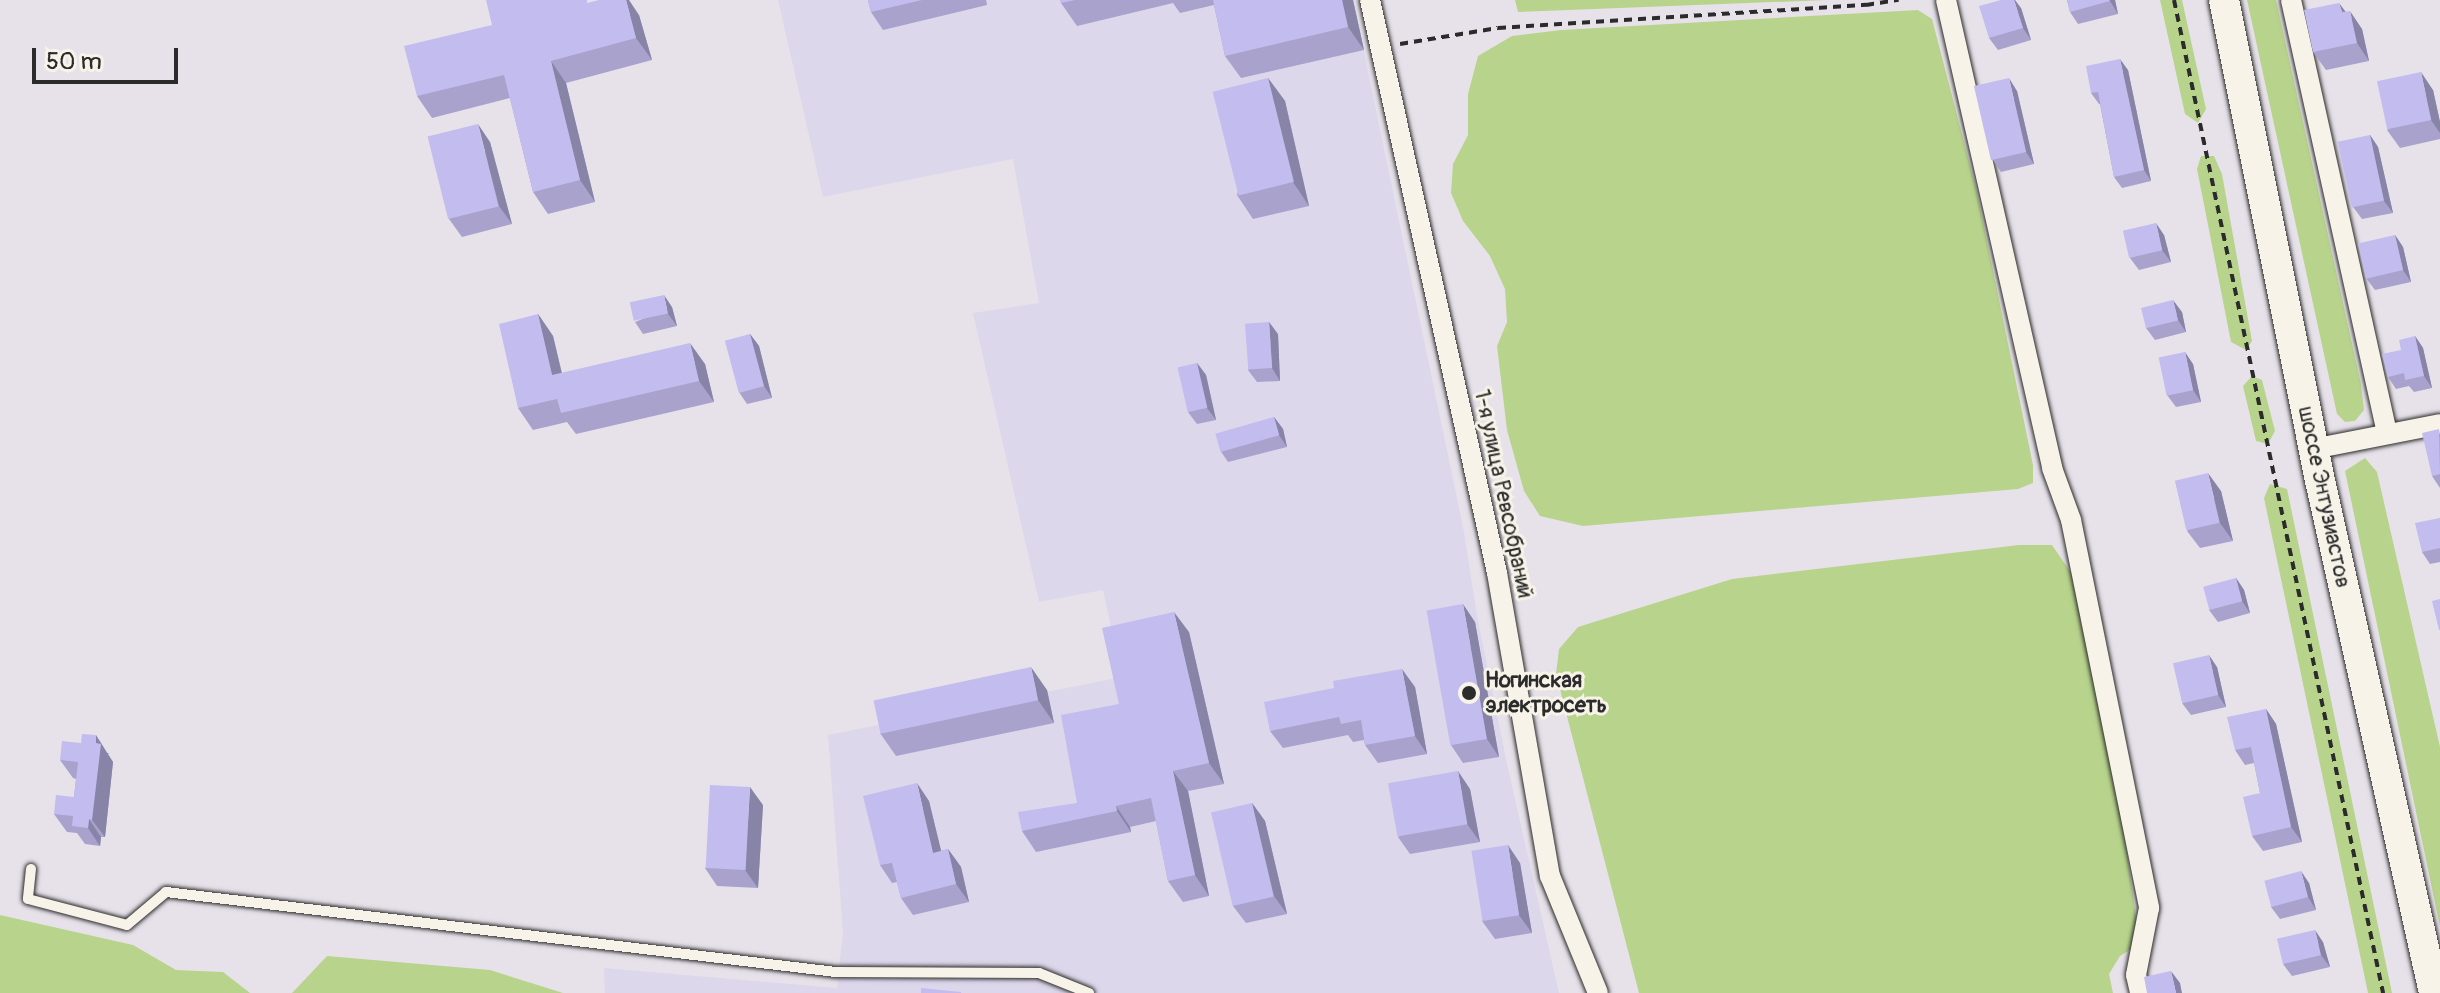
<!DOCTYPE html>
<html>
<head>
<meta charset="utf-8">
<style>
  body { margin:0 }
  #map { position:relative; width:2440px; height:993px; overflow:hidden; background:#e7e2ea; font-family:Pangolin,sans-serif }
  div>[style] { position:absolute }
  .built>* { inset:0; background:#dcd7eb }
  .green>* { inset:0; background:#b8d48c }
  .path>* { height:4px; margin-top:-2px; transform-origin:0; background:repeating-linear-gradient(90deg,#2b2b2b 0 8px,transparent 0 14px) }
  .roads { filter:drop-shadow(0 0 2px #2b2b2b) drop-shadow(0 0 2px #2b2b2b) }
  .service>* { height:10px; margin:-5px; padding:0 5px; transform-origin:5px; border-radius:5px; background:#f7f3e8 }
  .minor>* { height:20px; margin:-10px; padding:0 10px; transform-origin:10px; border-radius:10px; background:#f7f3e8 }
  .secondary>* { height:30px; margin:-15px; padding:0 15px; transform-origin:15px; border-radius:15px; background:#f7f3e8 }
  .wall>* { inset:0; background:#a8a2cd }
  .shaded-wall>* { inset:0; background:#8884a7 }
  .building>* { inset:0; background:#c3bcee; transform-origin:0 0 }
  .dots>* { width:22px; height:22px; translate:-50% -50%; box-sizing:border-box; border:4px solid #f7f3e8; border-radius:50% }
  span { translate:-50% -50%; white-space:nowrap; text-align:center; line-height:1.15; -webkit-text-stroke:6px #f7f3e8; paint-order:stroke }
  .street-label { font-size:22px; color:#2b2b2b }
  .poi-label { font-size:22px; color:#2b2b2b; font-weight:700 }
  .left { translate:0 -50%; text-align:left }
  .scale { position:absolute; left:32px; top:48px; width:146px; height:36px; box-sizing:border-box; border:4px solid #2b2b2b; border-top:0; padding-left:10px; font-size:24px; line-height:28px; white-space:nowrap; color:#2b2b2b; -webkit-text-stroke:6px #f7f3e8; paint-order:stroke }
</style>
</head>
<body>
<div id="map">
  <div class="built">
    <i style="clip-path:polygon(778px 0,1353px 0,1464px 532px,1477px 616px,1506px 759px,1559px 993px,605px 993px,604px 968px,837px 988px,843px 932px,828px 735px,1122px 677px,1103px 590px,1039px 602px,973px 313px,1039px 303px,1013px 159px,823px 197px)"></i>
  </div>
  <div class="green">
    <i style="clip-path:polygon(1515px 0,1828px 0,1518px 12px)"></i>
    <i style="clip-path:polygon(2160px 0,2182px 0,2206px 109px,2198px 123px,2185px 114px)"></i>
    <i style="clip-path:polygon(2247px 0,2276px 0,2361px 384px,2364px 410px,2355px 421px,2345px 422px,2337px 414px)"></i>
    <i style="clip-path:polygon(1918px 10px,1932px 19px,1976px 188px,2033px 465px,2033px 483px,2018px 489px,1583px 526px,1540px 516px,1524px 491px,1507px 430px,1497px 346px,1507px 322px,1505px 289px,1490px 256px,1463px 221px,1451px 193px,1453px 164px,1468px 135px,1468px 94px,1478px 56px,1512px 36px,1561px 30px)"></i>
    <i style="clip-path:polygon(2201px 156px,2214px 156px,2222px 174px,2252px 341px,2246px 350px,2231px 342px,2197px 169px)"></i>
    <i style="clip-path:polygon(2252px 376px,2262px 380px,2275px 431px,2268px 444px,2256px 441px,2243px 386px)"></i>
    <i style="clip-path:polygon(2365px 458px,2377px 472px,2440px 747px,2440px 927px,2345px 471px)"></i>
    <i style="clip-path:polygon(2270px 484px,2287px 489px,2392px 993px,2368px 993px,2264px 498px)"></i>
    <i style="clip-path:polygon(2019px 545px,2052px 545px,2074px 577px,2113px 754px,2137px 924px,2133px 948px,2120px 956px,2109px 974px,2113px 993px,1639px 993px,1556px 674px,1559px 649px,1578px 627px,1732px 579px)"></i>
    <i style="clip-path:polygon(0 915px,133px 945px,176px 970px,223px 972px,250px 993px,0 993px)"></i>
    <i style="clip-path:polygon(327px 956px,490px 970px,563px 993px,292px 993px)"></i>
  </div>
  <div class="path">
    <i style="left:2174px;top:0;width:1015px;rotate:78.11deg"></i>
    <i style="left:1400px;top:44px;width:99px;rotate:-9.3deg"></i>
    <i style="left:1498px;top:28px;width:369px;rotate:-3.6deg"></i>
    <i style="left:1866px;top:5px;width:33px;rotate:-9deg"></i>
  </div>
  <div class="roads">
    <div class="service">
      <i style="left:31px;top:869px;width:30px;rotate:96deg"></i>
      <i style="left:28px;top:899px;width:102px;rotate:14.7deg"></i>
      <i style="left:127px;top:925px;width:51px;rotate:-40.2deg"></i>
      <i style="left:166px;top:892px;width:675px;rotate:6.81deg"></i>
      <i style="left:836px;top:972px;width:203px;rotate:0.3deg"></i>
      <i style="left:1039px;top:973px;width:54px;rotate:21.8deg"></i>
    </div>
    <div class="minor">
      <i style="left:1370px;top:0;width:587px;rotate:77.5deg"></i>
      <i style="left:1497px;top:573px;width:308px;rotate:80.1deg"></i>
      <i style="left:1550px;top:876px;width:126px;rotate:67.7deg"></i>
      <i style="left:1946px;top:0;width:480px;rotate:77.2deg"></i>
      <i style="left:2052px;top:468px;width:55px;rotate:69.9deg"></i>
      <i style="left:2071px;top:520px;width:396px;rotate:78.6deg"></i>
      <i style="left:2149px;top:908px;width:68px;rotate:101deg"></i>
      <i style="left:2136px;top:975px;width:18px;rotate:77deg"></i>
      <i style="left:2291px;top:0;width:444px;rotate:77.5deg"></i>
      <i style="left:2313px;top:449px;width:129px;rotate:-11.1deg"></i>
    </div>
    <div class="secondary">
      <i style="left:2224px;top:0;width:495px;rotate:78.7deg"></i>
      <i style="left:2321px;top:485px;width:520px;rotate:77.46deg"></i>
    </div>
  </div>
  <div class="wall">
    <i style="clip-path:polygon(868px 0,986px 0,987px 5px,883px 30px,871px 12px)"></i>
    <i style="clip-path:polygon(1060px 0,1353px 0,1364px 50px,1241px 78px,1225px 56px,1214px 5px,1180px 13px,1173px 3px,1077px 26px,1061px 3px)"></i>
    <i style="clip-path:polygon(2067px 0,2115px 0,2118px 14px,2078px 24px,2070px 12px)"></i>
    <i style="clip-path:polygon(2021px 8px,2031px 40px,1998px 50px,1989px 38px)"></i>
    <i style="clip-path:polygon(2346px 12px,2362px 29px,2369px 61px,2326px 70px,2313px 52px)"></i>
    <i style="clip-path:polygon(639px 15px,652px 60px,566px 83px,595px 202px,548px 214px,533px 192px,510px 98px,432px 118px,417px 96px,492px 25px)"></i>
    <i style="clip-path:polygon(2128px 70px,2151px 181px,2122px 188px,2114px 177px,2100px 104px,2099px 104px,2091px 93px)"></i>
    <i style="clip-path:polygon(1268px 78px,1285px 101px,1309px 206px,1253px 219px,1237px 195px)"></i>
    <i style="clip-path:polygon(2433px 90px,2440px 122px,2440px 139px,2400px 148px,2387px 130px)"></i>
    <i style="clip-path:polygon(2017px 91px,2034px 164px,2001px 172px,1993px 160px)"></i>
    <i style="clip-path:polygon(2370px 135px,2378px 147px,2393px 213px,2362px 219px,2353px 207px)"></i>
    <i style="clip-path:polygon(490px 142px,512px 224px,462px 237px,449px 219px)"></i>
    <i style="clip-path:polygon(2164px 235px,2171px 262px,2139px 270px,2130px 258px)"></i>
    <i style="clip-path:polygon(2395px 235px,2403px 247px,2411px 282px,2375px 290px,2366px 278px)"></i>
    <i style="clip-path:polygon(672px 307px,677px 326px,643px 334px,635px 322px)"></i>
    <i style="clip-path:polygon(2182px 312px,2186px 332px,2155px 340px,2146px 328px)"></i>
    <i style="clip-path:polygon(538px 314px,553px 336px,562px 373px,705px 364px,714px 402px,576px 434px,567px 422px,533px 430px,518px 408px)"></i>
    <i style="clip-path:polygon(750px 334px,759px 346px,772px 398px,747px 404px,739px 392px)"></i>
    <i style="clip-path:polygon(1278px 334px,1280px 381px,1257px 382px,1248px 370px)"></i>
    <i style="clip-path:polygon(2415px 336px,2423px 348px,2432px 388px,2414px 392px,2409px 386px,2396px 389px,2388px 377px,2401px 350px)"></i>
    <i style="clip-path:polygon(1197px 363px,1206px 375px,1216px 420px,1197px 424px,1188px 412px)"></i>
    <i style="clip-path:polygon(2193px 364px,2201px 402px,2176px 407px,2167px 395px)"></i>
    <i style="clip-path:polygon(1274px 417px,1283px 429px,1287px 447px,1228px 462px,1220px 450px)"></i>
    <i style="clip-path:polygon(2440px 430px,2440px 488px,2432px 476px)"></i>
    <i style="clip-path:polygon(2221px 491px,2233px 541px,2200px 548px,2187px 531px)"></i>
    <i style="clip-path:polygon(2440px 518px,2440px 562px,2430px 564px,2422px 552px)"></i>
    <i style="clip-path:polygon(2236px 578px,2244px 590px,2250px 613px,2218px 622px,2209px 610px)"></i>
    <i style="clip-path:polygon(1475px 622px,1499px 757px,1463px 763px,1451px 745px)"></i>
    <i style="clip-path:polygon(1189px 632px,1224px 784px,1188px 791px,1209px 896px,1183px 902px,1168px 881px,1156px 821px,1130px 827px,1131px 832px,1036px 852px,1022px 831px,1077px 803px,1119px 704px)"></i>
    <i style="clip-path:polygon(2217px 667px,2226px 707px,2191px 715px,2182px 703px)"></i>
    <i style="clip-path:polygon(1415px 687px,1427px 754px,1378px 763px,1365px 745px,1364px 740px,1353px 742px,1348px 735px,1283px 748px,1270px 731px)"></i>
    <i style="clip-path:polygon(1047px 690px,1054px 723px,896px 756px,880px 733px)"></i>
    <i style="clip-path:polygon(2266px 709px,2276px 724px,2302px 842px,2263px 851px,2252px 836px,2260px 793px,2254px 763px,2245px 765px,2235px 750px)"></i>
    <i style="clip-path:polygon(109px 753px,108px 755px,113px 762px,105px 837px,101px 837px,100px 846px,85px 844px,77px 833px,67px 832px,54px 814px,74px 797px,76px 779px,73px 778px,60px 760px)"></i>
    <i style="clip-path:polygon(1470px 789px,1480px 842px,1410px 854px,1398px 837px)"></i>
    <i style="clip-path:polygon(929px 801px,941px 851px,948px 849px,961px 867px,969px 902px,913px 915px,901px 898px,897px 882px,892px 883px,880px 865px)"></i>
    <i style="clip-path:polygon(1252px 803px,1265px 821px,1287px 914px,1246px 923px,1233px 906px)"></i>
    <i style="clip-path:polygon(763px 805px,758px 888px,717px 886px,705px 868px)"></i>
    <i style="clip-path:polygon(1520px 863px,1532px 933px,1495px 939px,1482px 921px)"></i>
    <i style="clip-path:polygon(2309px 883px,2316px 910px,2280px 919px,2271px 907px)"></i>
    <i style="clip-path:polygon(2323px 942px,2330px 967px,2292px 976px,2283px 964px)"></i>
  </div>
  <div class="shaded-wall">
    <i style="clip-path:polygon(626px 0,629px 0,639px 15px,652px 60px,636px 38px)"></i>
    <i style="clip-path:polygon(1342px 0,1353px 0,1364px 50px,1348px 27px)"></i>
    <i style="clip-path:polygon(2014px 0,2015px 0,2021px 8px,2031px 40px,2023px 28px)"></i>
    <i style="clip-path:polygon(2109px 0,2115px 0,2118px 14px,2110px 1px)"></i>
    <i style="clip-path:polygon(2339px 3px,2352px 20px,2350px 11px,2362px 29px,2369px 61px,2357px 43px,2342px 12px)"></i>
    <i style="clip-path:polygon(2120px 59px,2128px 70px,2151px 181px,2144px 170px)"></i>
    <i style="clip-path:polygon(551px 61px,566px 83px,595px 202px,580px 180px)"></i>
    <i style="clip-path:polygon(2421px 72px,2433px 90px,2440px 122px,2440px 133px,2431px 120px)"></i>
    <i style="clip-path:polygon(1268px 78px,1285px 101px,1309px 206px,1293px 182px)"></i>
    <i style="clip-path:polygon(2009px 78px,2017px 91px,2034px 164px,2026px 152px)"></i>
    <i style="clip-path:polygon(478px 124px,490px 142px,512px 224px,499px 206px)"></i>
    <i style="clip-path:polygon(2370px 135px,2378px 147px,2393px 213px,2384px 201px)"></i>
    <i style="clip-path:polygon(2156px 223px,2164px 235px,2171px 262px,2162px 250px)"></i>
    <i style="clip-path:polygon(2395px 235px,2403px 247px,2411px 282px,2403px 270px)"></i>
    <i style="clip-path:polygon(664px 295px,672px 307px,677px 326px,668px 314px)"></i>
    <i style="clip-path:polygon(2173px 300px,2182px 312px,2186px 332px,2178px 320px)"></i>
    <i style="clip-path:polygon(538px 314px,553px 336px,567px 396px,552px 375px)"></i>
    <i style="clip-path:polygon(1269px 322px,1278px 334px,1280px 381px,1272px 368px)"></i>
    <i style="clip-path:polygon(750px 334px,759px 346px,772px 398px,764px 386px)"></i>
    <i style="clip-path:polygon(2415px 336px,2423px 348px,2432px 388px,2424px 376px)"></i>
    <i style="clip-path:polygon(690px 343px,705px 364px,714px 402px,699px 381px)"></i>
    <i style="clip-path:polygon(2185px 352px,2193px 364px,2201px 402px,2193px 390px)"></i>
    <i style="clip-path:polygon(1197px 363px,1206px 375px,1216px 420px,1207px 408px)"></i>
    <i style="clip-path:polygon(1274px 417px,1283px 429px,1287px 447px,1279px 435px)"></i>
    <i style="clip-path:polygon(2208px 473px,2221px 491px,2233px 541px,2220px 523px)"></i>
    <i style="clip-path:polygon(2236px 578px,2244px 590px,2250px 613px,2242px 601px)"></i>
    <i style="clip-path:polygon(1463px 604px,1475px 622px,1499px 757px,1487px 739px)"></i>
    <i style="clip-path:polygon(1174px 612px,1189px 632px,1224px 784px,1209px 763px)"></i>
    <i style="clip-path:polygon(2209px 655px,2217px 667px,2226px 707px,2218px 695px)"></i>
    <i style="clip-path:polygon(1031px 667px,1047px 690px,1054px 723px,1038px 700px)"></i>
    <i style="clip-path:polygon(1402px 669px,1415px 687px,1427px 754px,1415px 736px)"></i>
    <i style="clip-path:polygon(2266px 709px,2276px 724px,2302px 842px,2291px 827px)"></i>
    <i style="clip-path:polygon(96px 735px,113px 762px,105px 837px,92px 820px)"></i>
    <i style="clip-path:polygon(1173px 771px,1188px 791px,1209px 896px,1195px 875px)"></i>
    <i style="clip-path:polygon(1458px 771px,1470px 789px,1480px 842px,1467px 824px)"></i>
    <i style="clip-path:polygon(917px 783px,929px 801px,946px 871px,933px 853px)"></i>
    <i style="clip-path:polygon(750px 787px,763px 805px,758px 888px,745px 870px)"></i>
    <i style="clip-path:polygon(1252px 803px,1265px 821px,1287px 914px,1274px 896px)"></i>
    <i style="clip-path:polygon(1116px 806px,1130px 827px,1131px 832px,1117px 811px)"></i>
    <i style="clip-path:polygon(89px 819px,101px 837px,100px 846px,88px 828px)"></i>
    <i style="clip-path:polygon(1508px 845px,1520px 863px,1532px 933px,1519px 915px)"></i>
    <i style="clip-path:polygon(948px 849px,961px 867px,969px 902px,956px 884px)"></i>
    <i style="clip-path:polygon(2301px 871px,2309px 883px,2316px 910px,2308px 897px)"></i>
    <i style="clip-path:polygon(2315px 930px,2323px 942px,2330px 967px,2321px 955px)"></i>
    <i style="clip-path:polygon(2171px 971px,2180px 983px,2182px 993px,2176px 993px)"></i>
  </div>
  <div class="building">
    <i style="clip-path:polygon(486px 0,587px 0,587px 3px,599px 0,626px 0,636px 38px,551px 61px,580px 180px,533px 192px,504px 75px,417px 96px,404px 46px,492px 25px)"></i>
    <i style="clip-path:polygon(868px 0,922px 0,871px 12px)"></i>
    <i style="clip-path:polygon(1060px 0,1075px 0,1061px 3px)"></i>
    <i style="clip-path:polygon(1213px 0,1342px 0,1348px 27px,1225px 56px)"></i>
    <i style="clip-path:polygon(2001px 0,2014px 0,2023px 28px,1989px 38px,1979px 6px)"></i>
    <i style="clip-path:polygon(2067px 0,2109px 0,2110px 1px,2070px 12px)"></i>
    <i style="clip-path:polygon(2339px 3px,2342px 12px,2350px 11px,2357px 43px,2313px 52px,2304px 10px)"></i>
    <i style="clip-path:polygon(2120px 59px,2144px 170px,2114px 177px,2098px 92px,2091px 93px,2086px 66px)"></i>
    <i style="left:2421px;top:72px;width:49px;height:45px;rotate:78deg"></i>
    <i style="left:1268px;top:78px;width:107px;height:57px;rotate:76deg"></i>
    <i style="left:2009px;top:78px;width:76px;height:36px;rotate:77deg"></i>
    <i style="left:478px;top:124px;width:85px;height:52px;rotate:76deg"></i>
    <i style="left:2370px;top:135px;width:67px;height:33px;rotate:78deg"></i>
    <i style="left:2156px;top:223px;width:28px;height:34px;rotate:77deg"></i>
    <i style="left:2395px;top:235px;width:36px;height:38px;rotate:77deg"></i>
    <i style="left:664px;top:295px;width:19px;height:35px;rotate:78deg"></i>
    <i style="left:2173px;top:300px;width:21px;height:33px;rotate:76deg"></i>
    <i style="clip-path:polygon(538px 314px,552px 375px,690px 343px,699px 381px,561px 413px,557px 399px,518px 408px,499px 324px)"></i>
    <i style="left:1269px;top:322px;width:46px;height:24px;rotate:86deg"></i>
    <i style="left:750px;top:334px;width:54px;height:26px;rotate:75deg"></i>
    <i style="clip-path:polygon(2415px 336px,2424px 376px,2405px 380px,2404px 373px,2388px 377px,2382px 354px,2401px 350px,2399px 340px)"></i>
    <i style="left:2185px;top:352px;width:39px;height:27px;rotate:78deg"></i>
    <i style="left:1197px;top:363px;width:46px;height:20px;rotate:77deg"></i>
    <i style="left:1274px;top:417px;width:19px;height:61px;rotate:74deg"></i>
    <i style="clip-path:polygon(2439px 429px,2440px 474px,2432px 476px,2422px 433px)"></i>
    <i style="left:2208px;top:473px;width:51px;height:34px;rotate:77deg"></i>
    <i style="clip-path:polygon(2440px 518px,2440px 548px,2422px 552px,2415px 523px)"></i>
    <i style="left:2236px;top:578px;width:24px;height:34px;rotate:75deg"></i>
    <i style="clip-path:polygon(2440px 599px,2440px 630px,2439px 630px,2432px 601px)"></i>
    <i style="left:1463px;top:604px;width:137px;height:37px;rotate:80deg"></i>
    <i style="clip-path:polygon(1174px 612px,1209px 763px,1173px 771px,1195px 875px,1168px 881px,1151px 798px,1116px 806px,1117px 811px,1022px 831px,1018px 812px,1077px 803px,1061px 715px,1119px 704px,1102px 628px)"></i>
    <i style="left:2209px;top:655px;width:41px;height:37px;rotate:77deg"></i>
    <i style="left:1031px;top:667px;width:34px;height:161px;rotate:78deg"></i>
    <i style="clip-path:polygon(1402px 669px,1415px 736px,1365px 745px,1361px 720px,1341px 724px,1339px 717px,1270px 731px,1264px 702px,1334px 688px,1333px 681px)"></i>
    <i style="clip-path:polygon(2266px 709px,2291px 827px,2252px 836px,2243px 797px,2260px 793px,2251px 747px,2235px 750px,2227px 717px)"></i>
    <i style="clip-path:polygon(82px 734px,96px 735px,96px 743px,101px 744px,92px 820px,89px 819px,88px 828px,72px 826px,73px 816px,54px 814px,56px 795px,74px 797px,78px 762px,60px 760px,62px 741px,81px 743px)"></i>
    <i style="left:1458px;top:771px;width:54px;height:71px;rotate:80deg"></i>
    <i style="clip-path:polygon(917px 783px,933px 853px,948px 849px,956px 884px,901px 898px,892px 863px,880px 865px,863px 796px)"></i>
    <i style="left:710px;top:785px;width:40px;height:83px;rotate:3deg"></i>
    <i style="left:1252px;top:803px;width:96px;height:42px;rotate:77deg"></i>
    <i style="left:1508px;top:845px;width:71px;height:37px;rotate:81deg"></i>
    <i style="left:2301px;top:871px;width:27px;height:38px;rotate:75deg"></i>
    <i style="left:2315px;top:930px;width:26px;height:39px;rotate:77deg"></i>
    <i style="clip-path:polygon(2171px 971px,2176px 993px,2147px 993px,2144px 977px)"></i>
    <i style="clip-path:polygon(921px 988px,961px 992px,961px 993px,921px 993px)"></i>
  </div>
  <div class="dots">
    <i style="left:1469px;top:693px;background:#2b2b2b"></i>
  </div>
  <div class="street-label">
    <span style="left:1503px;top:494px;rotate:78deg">1-я улица Ревсобраний</span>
    <span style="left:2324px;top:497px;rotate:78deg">шоссе Энтузиастов</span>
  </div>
  <div class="poi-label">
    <span class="left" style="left:1485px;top:693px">Ногинская<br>электросеть</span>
  </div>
  <div class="scale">50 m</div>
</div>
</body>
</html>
